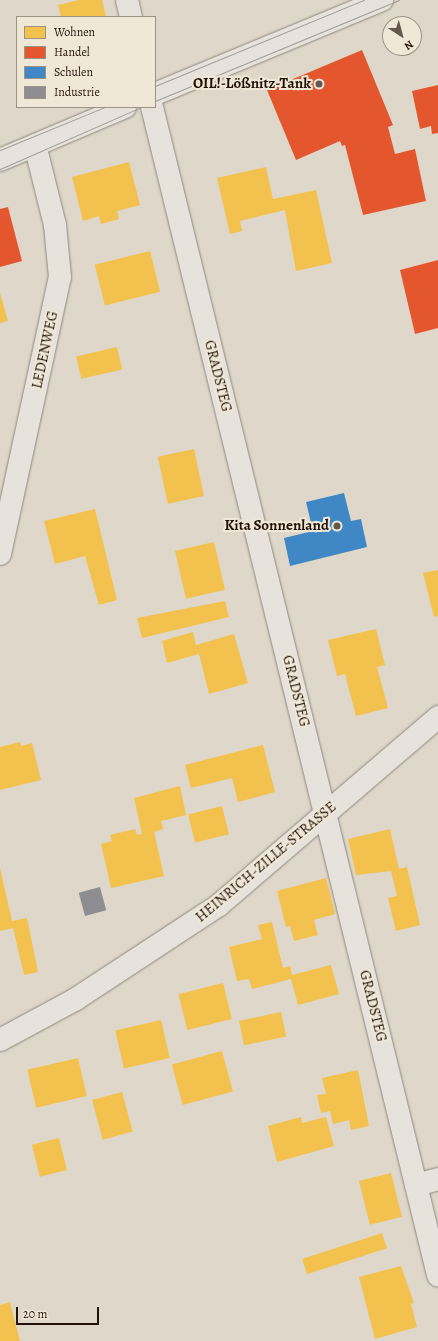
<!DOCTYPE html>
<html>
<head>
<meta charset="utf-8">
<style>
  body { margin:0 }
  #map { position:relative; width:438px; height:1341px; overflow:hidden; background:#dfd8ca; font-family:Alegreya,serif }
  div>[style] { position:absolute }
  .homes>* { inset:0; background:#f2c14e; transform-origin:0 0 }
  .shops>* { inset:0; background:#e4572e }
  .schools>* { inset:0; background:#3f88c5 }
  .industry>* { inset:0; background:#8d8d92; transform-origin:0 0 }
  .roads { filter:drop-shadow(0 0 1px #8e877f) drop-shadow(0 0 1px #8e877f) }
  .street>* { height:22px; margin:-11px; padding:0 11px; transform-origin:11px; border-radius:11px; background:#e7e3dc }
  .secondary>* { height:22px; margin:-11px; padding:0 11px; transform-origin:11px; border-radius:11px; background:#e7e3dc }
  .tram>* { height:1px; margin:-0.5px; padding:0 0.5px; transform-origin:0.5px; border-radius:0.5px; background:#a19c96 }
  .dots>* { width:11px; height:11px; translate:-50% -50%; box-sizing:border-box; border:2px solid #f0e8d7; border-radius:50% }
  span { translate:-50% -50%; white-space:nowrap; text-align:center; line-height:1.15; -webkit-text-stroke:4px #f0e8d7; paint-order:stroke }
  .poi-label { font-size:15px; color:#22120a; font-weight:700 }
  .right { translate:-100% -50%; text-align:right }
  .street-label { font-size:15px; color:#22120a }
  .legend { position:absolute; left:16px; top:16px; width:140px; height:92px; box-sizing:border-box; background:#f0e8d7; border:1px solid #9e9285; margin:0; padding:5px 7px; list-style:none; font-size:12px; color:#22120a }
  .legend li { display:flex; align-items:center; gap:8px; height:20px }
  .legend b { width:20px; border:1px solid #9e9285 }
  .north { position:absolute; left:382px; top:16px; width:40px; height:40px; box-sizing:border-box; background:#f0e8d7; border:1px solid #9e9285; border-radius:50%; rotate:144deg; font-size:11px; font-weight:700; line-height:16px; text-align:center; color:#22120a }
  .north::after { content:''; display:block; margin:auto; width:14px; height:18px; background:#64574d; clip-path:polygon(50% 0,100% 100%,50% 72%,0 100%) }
  .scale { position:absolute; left:16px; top:1307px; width:83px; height:18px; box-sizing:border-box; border:2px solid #22120a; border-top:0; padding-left:5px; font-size:12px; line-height:14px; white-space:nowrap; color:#22120a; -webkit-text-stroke:3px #f0e8d7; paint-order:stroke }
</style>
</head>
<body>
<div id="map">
  <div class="homes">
    <i style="clip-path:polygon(79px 0,102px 0,106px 17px,61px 17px,58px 5px)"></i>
    <i style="clip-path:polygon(129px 162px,140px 205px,117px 211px,119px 219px,101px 224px,99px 216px,83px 221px,72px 177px)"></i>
    <i style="clip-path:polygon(266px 167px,273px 199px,316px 190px,332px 263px,296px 271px,285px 210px,240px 221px,242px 231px,230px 234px,217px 178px)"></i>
    <i style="left:150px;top:251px;width:42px;height:57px;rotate:76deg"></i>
    <i style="clip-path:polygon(0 293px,8px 321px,0 323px)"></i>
    <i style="left:117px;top:347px;width:23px;height:42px;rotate:77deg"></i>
    <i style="left:194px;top:449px;width:48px;height:37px;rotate:78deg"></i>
    <i style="clip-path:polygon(95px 509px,117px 600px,99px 605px,85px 556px,55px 564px,44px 521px)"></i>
    <i style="left:214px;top:542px;width:49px;height:40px;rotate:77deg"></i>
    <i style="clip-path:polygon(438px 570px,438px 616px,434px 617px,423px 573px)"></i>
    <i style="clip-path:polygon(225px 601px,229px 617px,142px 638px,137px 618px)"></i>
    <i style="clip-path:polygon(376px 629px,385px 665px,377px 667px,388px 708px,356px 716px,345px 674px,337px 676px,328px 640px)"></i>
    <i style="clip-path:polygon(193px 632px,196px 645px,234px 634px,248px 683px,209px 694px,199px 654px,167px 663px,162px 641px)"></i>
    <i style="clip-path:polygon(20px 742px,21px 746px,32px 743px,41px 780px,0 790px,0 747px)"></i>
    <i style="clip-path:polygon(263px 745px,275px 792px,238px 802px,232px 778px,191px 788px,185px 765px)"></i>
    <i style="clip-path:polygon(180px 786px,186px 815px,161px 821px,163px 829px,154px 832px,164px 876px,111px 888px,101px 844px,112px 841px,110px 835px,135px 829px,137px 835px,142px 834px,134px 798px)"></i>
    <i style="left:222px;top:806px;width:29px;height:35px;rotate:76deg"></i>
    <i style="clip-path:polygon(390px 829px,399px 869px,407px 867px,420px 925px,396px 931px,388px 898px,397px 896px,391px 871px,356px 875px,348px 839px)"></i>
    <i style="clip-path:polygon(0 868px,12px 921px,27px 918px,38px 972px,24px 975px,13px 928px,0 931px)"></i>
    <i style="clip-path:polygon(326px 878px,335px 914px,314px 920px,318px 935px,294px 941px,290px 926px,286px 927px,277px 891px)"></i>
    <i style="clip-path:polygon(272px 922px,283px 968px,290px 966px,292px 975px,331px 965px,339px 994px,298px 1005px,291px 979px,252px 989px,249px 979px,237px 981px,229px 947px,262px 939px,258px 925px)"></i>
    <i style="left:223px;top:983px;width:37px;height:46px;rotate:76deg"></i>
    <i style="left:281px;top:1012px;width:25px;height:43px;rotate:78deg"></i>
    <i style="left:161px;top:1020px;width:39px;height:47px;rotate:77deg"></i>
    <i style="left:222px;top:1051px;width:42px;height:52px;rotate:75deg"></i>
    <i style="left:78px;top:1058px;width:39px;height:52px;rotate:77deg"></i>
    <i style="clip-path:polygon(358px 1070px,369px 1126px,351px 1130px,349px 1120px,333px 1124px,330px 1111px,321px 1113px,317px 1095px,326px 1094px,322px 1078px)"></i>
    <i style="left:122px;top:1092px;width:41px;height:31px;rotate:75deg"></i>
    <i style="clip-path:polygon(301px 1117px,302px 1123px,326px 1117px,334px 1146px,277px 1162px,268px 1126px)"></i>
    <i style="left:59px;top:1138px;width:33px;height:28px;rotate:76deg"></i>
    <i style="left:391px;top:1173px;width:45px;height:33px;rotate:76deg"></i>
    <i style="left:382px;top:1233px;width:16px;height:84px;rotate:72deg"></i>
    <i style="clip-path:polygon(401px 1266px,414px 1303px,411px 1304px,417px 1327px,375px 1339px,359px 1277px)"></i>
    <i style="clip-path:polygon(10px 1302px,20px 1341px,0 1341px,0 1305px)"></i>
  </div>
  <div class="shops">
    <i style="clip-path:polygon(362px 50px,393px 125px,388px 127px,395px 154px,415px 149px,426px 201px,363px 215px,345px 145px,342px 146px,340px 141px,296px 160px,267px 90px)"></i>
    <i style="clip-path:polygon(438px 85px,438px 133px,432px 134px,431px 126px,420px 129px,412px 91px)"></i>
    <i style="clip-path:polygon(8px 207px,22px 261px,0 267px,0 209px)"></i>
    <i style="clip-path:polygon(438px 260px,438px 328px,415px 334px,400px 270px)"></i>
  </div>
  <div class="schools">
    <i style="clip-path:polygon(344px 493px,351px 521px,361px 519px,367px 547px,290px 566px,284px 538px,313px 531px,306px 502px)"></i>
  </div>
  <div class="industry">
    <i style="left:100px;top:887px;width:24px;height:22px;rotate:75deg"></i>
  </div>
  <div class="roads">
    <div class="street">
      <i style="left:127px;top:0;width:17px;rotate:77deg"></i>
      <i style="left:152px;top:107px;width:1203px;rotate:76.24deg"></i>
      <i style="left:0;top:554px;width:283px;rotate:-77.8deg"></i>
      <i style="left:60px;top:277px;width:52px;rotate:-95.5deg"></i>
      <i style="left:55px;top:225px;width:82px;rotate:-104deg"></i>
      <i style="left:0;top:1040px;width:86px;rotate:-28.3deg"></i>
      <i style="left:76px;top:999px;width:171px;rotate:-33.3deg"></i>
      <i style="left:219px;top:905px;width:289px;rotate:-40.6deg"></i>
      <i style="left:416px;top:1185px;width:23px;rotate:-15deg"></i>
    </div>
    <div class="secondary">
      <i style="left:155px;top:94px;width:246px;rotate:-22.5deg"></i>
      <i style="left:0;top:160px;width:136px;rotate:-23deg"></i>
    </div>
  </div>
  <div class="tram">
    <i style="left:155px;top:86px;width:226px;rotate:-22.4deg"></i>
    <i style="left:155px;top:101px;width:264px;rotate:-22.5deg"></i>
    <i style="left:0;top:150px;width:113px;rotate:-22.3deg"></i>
    <i style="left:0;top:169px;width:154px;rotate:-23.7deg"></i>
  </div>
  <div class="dots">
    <i style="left:319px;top:84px;background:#64574d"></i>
    <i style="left:337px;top:526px;background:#64574d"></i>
  </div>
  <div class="poi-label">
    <span class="right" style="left:311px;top:84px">OIL!-Lößnitz-Tank</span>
    <span class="right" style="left:329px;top:526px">Kita Sonnenland</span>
  </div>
  <div class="street-label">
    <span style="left:45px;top:350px;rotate:-78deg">LEDENWEG</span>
    <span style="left:218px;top:376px;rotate:76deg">GRADSTEG</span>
    <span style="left:296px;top:691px;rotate:76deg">GRADSTEG</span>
    <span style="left:266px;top:862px;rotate:-40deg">HEINRICH-ZILLE-STRASSE</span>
    <span style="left:373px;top:1006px;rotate:76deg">GRADSTEG</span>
  </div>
  <ul class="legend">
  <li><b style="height:11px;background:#f2c14e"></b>Wohnen</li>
  <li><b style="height:11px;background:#e4572e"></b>Handel</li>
  <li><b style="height:11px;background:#3f88c5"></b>Schulen</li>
  <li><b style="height:11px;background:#8d8d92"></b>Industrie</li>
  </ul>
  <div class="north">N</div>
  <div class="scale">20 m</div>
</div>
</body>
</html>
